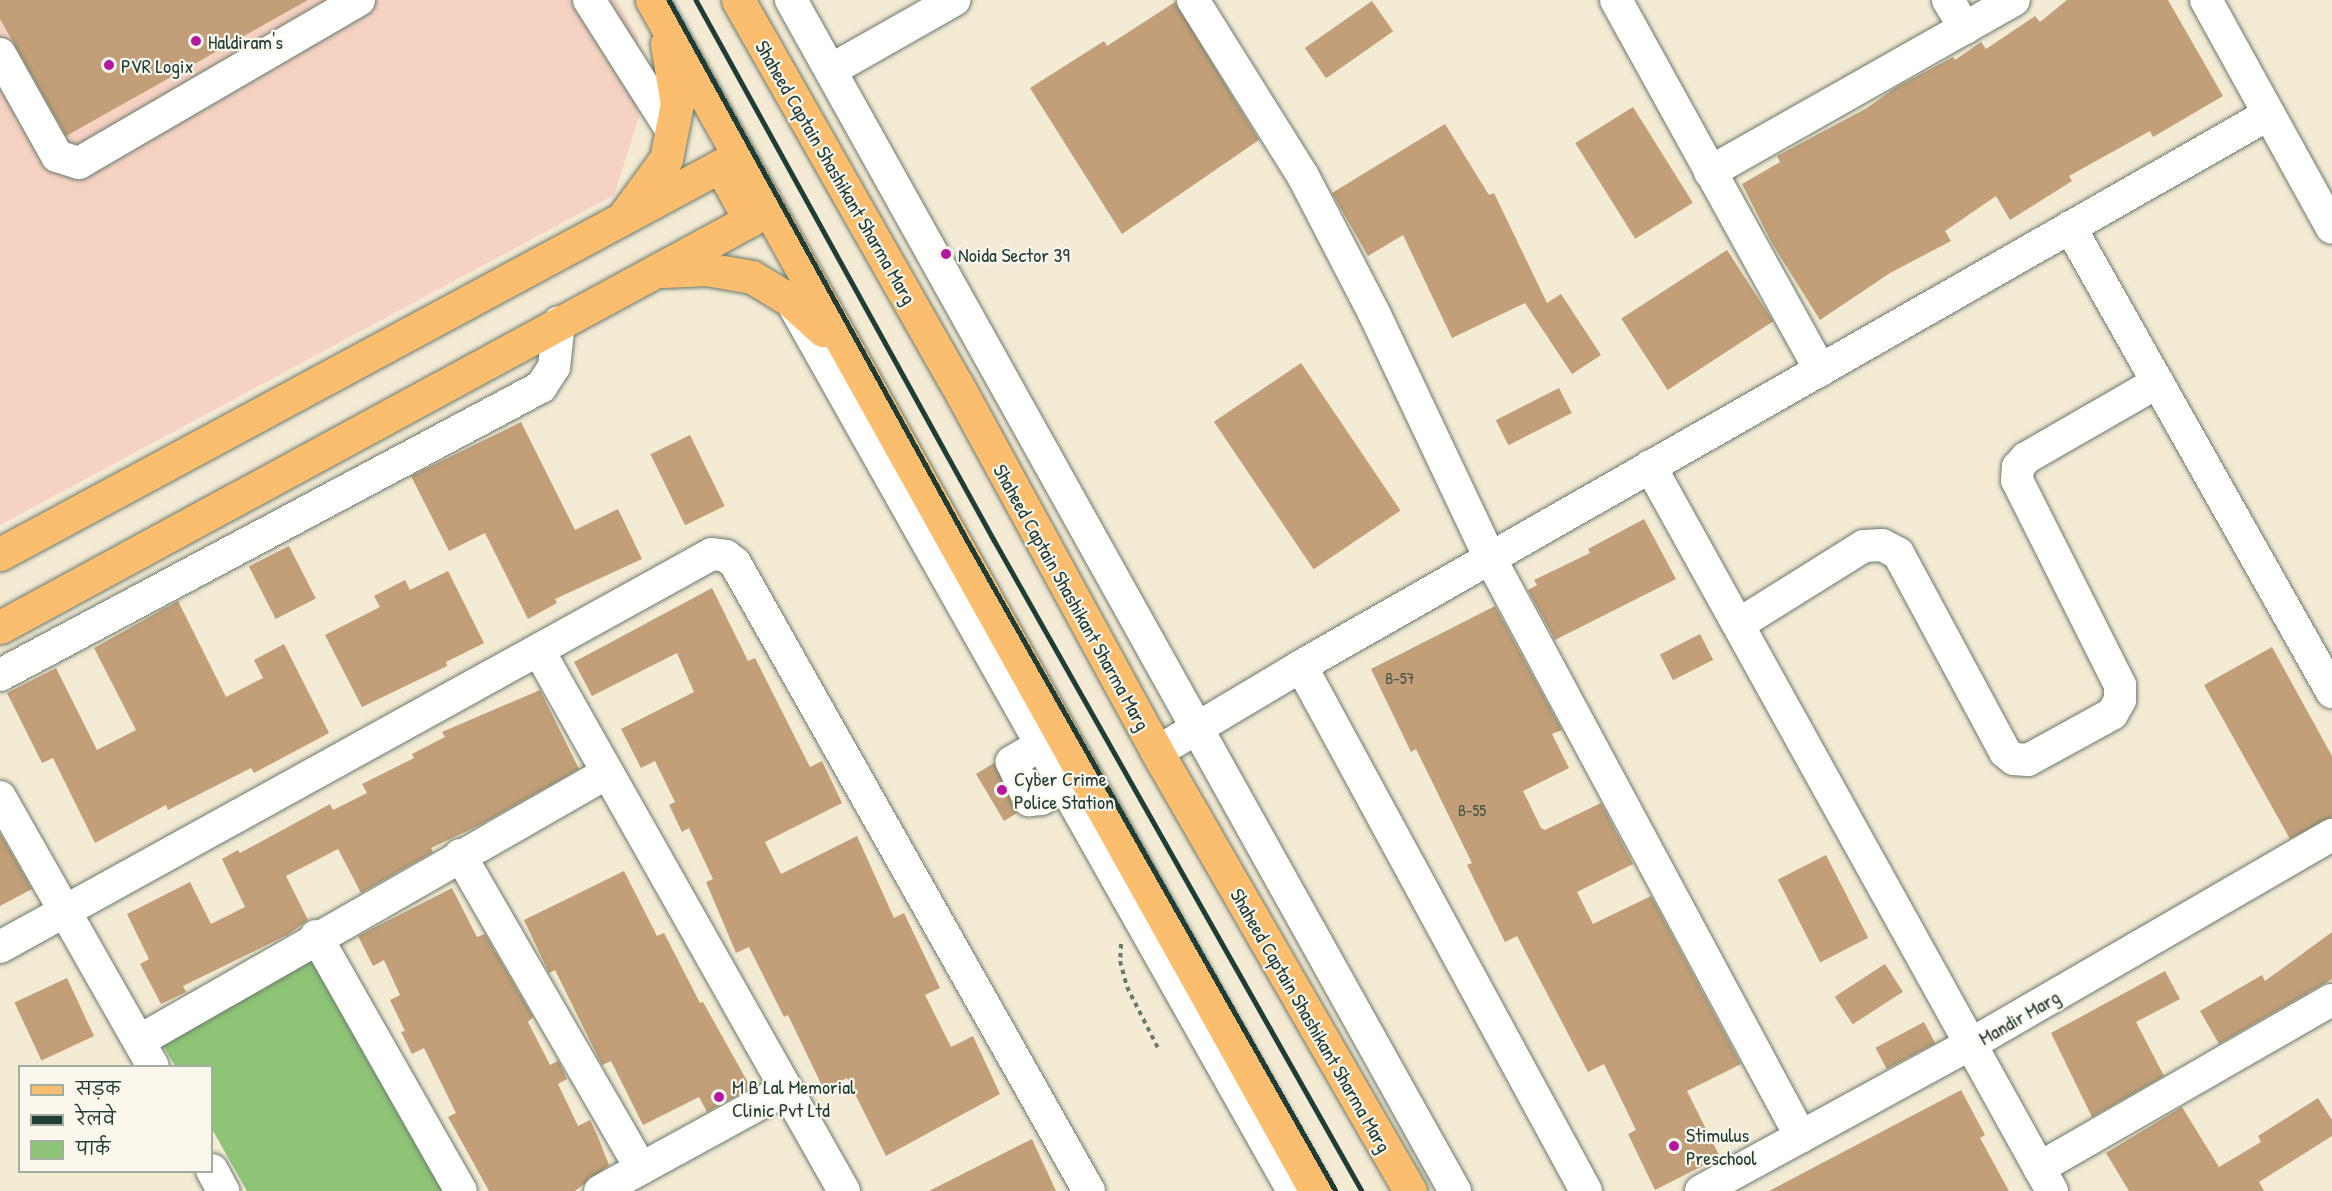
<!DOCTYPE html>
<html>
<head>
<meta charset="utf-8">
<style>
  body { margin:0 }
  #map { position:relative; width:2332px; height:1191px; overflow:hidden; background:#f4ebd5; font-family:"Patrick Hand","Playpen Sans Deva",sans-serif }
  div>[style] { position:absolute }
  .built>* { inset:0; background:#f6d2c3 }
  .green>* { inset:0; background:#8ec476 }
  .building>* { inset:0; background:#c29f78; transform-origin:0 0 }
  .path>* { height:4px; margin-top:-2px; transform-origin:0; background:repeating-linear-gradient(90deg,#6a7a6c 0 4.5px,transparent 0 9px) }
  .roads { filter:drop-shadow(0 0 2px #6a7a6c) drop-shadow(0 0 2px #6a7a6c) }
  .minor>* { height:32px; margin:-16px; padding:0 16px; transform-origin:16px; border-radius:16px; background:#fff }
  .major>* { height:33px; margin:-16.5px; padding:0 16.5px; transform-origin:16.5px; border-radius:16.5px; background:#fbbd6e }
  .rail>* { height:4.5px; margin:-2.25px; padding:0 2.25px; transform-origin:2.25px; border-radius:2.25px; background:#1f3d34 }
  .dots>* { width:16px; height:16px; translate:-50% -50%; box-sizing:border-box; border:3px solid #fbf7ec; border-radius:50% }
  span { translate:-50% -50%; white-space:nowrap; text-align:center; line-height:1.15; -webkit-text-stroke:4.5px #fbf7ec; paint-order:stroke }
  .number-label { font-size:16px; color:#485645 }
  .number-label span { -webkit-text-stroke-width:0 }
  .poi-label { font-size:20px; color:#1f3d34 }
  .left { translate:0 -50%; text-align:left }
  .street-label { font-size:20px; color:#1f3d34 }
  .legend { position:absolute; left:18px; top:1065px; width:195px; height:108px; box-sizing:border-box; background:#fbf7ec; border:2px solid #a3ada2; margin:0; padding:8px 10px; list-style:none; font-size:18px; color:#1f3d34 }
  .legend li { display:flex; align-items:center; gap:12px; height:30px }
  .legend b { width:30px; border:2px solid #a3ada2 }
</style>
</head>
<body>
<div id="map">
  <div class="built">
    <i style="clip-path:polygon(0 0,616px 0,638px 38px,639px 117px,614px 195px,0 525px)"></i>
  </div>
  <div class="green">
    <i style="clip-path:polygon(312px 957px,444px 1191px,247px 1191px,212px 1129px,212px 1066px,175px 1066px,163px 1045px)"></i>
  </div>
  <div class="building">
    <i style="clip-path:polygon(0 0,308px 0,66px 136px,0 19px)"></i>
    <i style="clip-path:polygon(2067px 0,2168px 0,2223px 96px,2153px 137px,2150px 131px,2069px 176px,2072px 181px,2010px 220px,1996px 196px,1945px 231px,1951px 241px,1890px 273px,1820px 320px,1773px 245px,1742px 184px,1780px 162px,1777px 156px,1867px 108px,1895px 88px,1953px 57px,1955px 60px,1981px 42px,1986px 49px,2035px 16px,2040px 22px)"></i>
    <i style="left:1372px;top:1px;width:37px;height:82px;rotate:55deg"></i>
    <i style="clip-path:polygon(1175px 2px,1259px 140px,1122px 234px,1030px 88px,1104px 41px,1107px 46px)"></i>
    <i style="left:1633px;top:107px;width:113px;height:68px;rotate:58deg"></i>
    <i style="clip-path:polygon(1445px 124px,1489px 195px,1494px 193px,1547px 303px,1561px 294px,1601px 355px,1572px 374px,1525px 303px,1452px 338px,1403px 235px,1368px 256px,1332px 193px)"></i>
    <i style="left:1727px;top:250px;width:85px;height:126px;rotate:57deg"></i>
    <i style="left:1301px;top:363px;width:178px;height:105px;rotate:56deg"></i>
    <i style="left:1559px;top:388px;width:28px;height:71px;rotate:63deg"></i>
    <i style="clip-path:polygon(521px 422px,575px 530px,618px 509px,642px 559px,555px 599px,557px 603px,528px 619px,485px 533px,449px 551px,411px 476px)"></i>
    <i style="left:690px;top:435px;width:79px;height:44px;rotate:64deg"></i>
    <i style="clip-path:polygon(1644px 519px,1676px 579px,1555px 640px,1528px 590px,1537px 585px,1534px 580px,1590px 553px,1588px 549px)"></i>
    <i style="left:289px;top:546px;width:59px;height:45px;rotate:63deg"></i>
    <i style="clip-path:polygon(448px 571px,484px 643px,446px 662px,447px 666px,362px 707px,325px 635px,380px 607px,374px 596px,405px 580px,410px 590px)"></i>
    <i style="clip-path:polygon(712px 588px,748px 661px,755px 658px,810px 767px,822px 761px,842px 803px,765px 842px,781px 874px,857px 836px,894px 918px,904px 913px,940px 988px,925px 995px,951px 1047px,973px 1036px,1000px 1094px,886px 1156px,847px 1078px,824px 1090px,788px 1015px,784px 1017px,749px 947px,736px 953px,706px 882px,713px 879px,689px 828px,682px 832px,669px 805px,675px 802px,655px 761px,641px 768px,621px 729px,694px 692px,677px 653px,592px 696px,574px 662px)"></i>
    <i style="clip-path:polygon(178px 601px,226px 697px,263px 678px,254px 660px,284px 644px,329px 733px,254px 773px,251px 768px,168px 810px,166px 805px,95px 843px,53px 758px,42px 763px,7px 693px,56px 668px,97px 750px,136px 730px,94px 648px)"></i>
    <i style="clip-path:polygon(1495px 606px,1562px 730px,1552px 734px,1569px 768px,1523px 791px,1541px 828px,1545px 830px,1601px 803px,1633px 864px,1577px 892px,1593px 924px,1651px 896px,1741px 1064px,1687px 1091px,1720px 1157px,1655px 1190px,1628px 1134px,1636px 1130px,1604px 1064px,1588px 1072px,1517px 936px,1505px 942px,1467px 865px,1472px 863px,1416px 749px,1411px 752px,1371px 669px)"></i>
    <i style="left:1700px;top:634px;width:29px;height:45px;rotate:63deg"></i>
    <i style="clip-path:polygon(2272px 647px,2332px 756px,2332px 817px,2290px 839px,2204px 685px)"></i>
    <i style="clip-path:polygon(540px 690px,579px 769px,480px 825px,431px 848px,433px 852px,361px 893px,338px 849px,286px 876px,308px 920px,289px 934px,183px 986px,186px 992px,161px 1004px,140px 964px,149px 959px,127px 914px,190px 882px,211px 924px,245px 907px,222px 859px,238px 850px,240px 853px,330px 804px,333px 810px,367px 793px,362px 784px,414px 758px,412px 754px,445px 737px,442px 732px)"></i>
    <i style="clip-path:polygon(994px 763px,1017px 813px,1004px 821px,976px 774px)"></i>
    <i style="clip-path:polygon(0 833px,32px 889px,0 906px)"></i>
    <i style="left:1826px;top:855px;width:93px;height:54px;rotate:63deg"></i>
    <i style="clip-path:polygon(624px 871px,657px 936px,664px 933px,700px 1003px,703px 1002px,751px 1088px,707px 1112px,699px 1097px,643px 1125px,611px 1061px,602px 1065px,555px 970px,549px 973px,524px 920px)"></i>
    <i style="clip-path:polygon(452px 888px,477px 937px,485px 934px,533px 1017px,528px 1022px,550px 1065px,558px 1061px,560px 1064px,567px 1079px,558px 1084px,578px 1126px,590px 1120px,598px 1137px,609px 1165px,575px 1191px,489px 1191px,448px 1117px,456px 1113px,424px 1048px,412px 1054px,401px 1032px,405px 1031px,390px 1000px,400px 995px,384px 960px,373px 966px,358px 936px)"></i>
    <i style="clip-path:polygon(2332px 932px,2332px 979px,2219px 1044px,2200px 1011px,2262px 975px,2265px 981px)"></i>
    <i style="left:1885px;top:964px;width:33px;height:60px;rotate:57deg"></i>
    <i style="clip-path:polygon(2165px 971px,2180px 999px,2136px 1022px,2164px 1076px,2092px 1117px,2051px 1033px)"></i>
    <i style="left:67px;top:978px;width:64px;height:58px;rotate:65deg"></i>
    <i style="left:1924px;top:1022px;width:24px;height:55px;rotate:62deg"></i>
    <i style="clip-path:polygon(1961px 1090px,1985px 1135px,1980px 1138px,2009px 1191px,1769px 1191px)"></i>
    <i style="clip-path:polygon(2318px 1098px,2332px 1120px,2332px 1136px,2259px 1182px,2264px 1191px,2129px 1191px,2106px 1153px,2182px 1107px,2219px 1167px,2261px 1142px,2258px 1136px)"></i>
    <i style="clip-path:polygon(1032px 1139px,1056px 1191px,929px 1191px)"></i>
  </div>
  <div class="path">
    <i style="left:1121px;top:944px;width:17px;rotate:93deg"></i>
    <i style="left:1120px;top:961px;width:27px;rotate:75deg"></i>
    <i style="left:1127px;top:987px;width:68px;rotate:63.1deg"></i>
  </div>
  <div class="roads">
    <div class="minor">
      <i style="left:589px;top:0;width:155px;rotate:57.6deg"></i>
      <i style="left:791px;top:0;width:1364px;rotate:60.86deg"></i>
      <i style="left:1193px;top:0;width:208px;rotate:58deg"></i>
      <i style="left:1303px;top:176px;width:157px;rotate:62.6deg"></i>
      <i style="left:1375px;top:315px;width:269px;rotate:64.7deg"></i>
      <i style="left:1490px;top:558px;width:657px;rotate:61.76deg"></i>
      <i style="left:1616px;top:0;width:423px;rotate:61.1deg"></i>
      <i style="left:1948px;top:0;width:33px;rotate:59deg"></i>
      <i style="left:2206px;top:0;width:260px;rotate:61.1deg"></i>
      <i style="left:0;top:54px;width:117px;rotate:60.8deg"></i>
      <i style="left:57px;top:156px;width:23px;rotate:18deg"></i>
      <i style="left:79px;top:163px;width:324px;rotate:-30.2deg"></i>
      <i style="left:831px;top:70px;width:142px;rotate:-29.6deg"></i>
      <i style="left:1710px;top:172px;width:349px;rotate:-29.5deg"></i>
      <i style="left:2070px;top:227px;width:534px;rotate:60.6deg"></i>
      <i style="left:794px;top:306px;width:1016px;rotate:60.58deg"></i>
      <i style="left:1650px;top:466px;width:829px;rotate:60.99deg"></i>
      <i style="left:1739px;top:624px;width:147px;rotate:-32deg"></i>
      <i style="left:1864px;top:546px;width:18px;rotate:-3deg"></i>
      <i style="left:1882px;top:545px;width:18px;rotate:27deg"></i>
      <i style="left:1898px;top:553px;width:226px;rotate:61.7deg"></i>
      <i style="left:2005px;top:752px;width:11px;rotate:38deg"></i>
      <i style="left:2014px;top:759px;width:14px;rotate:4deg"></i>
      <i style="left:2028px;top:760px;width:96px;rotate:-28.7deg"></i>
      <i style="left:2112px;top:714px;width:16px;rotate:-60deg"></i>
      <i style="left:2120px;top:700px;width:15px;rotate:-90deg"></i>
      <i style="left:2120px;top:685px;width:229px;rotate:-116.7deg"></i>
      <i style="left:2017px;top:480px;width:13px;rotate:-86deg"></i>
      <i style="left:2018px;top:467px;width:12px;rotate:-48deg"></i>
      <i style="left:2026px;top:458px;width:152px;rotate:-29.9deg"></i>
      <i style="left:539px;top:651px;width:620px;rotate:60.54deg"></i>
      <i style="left:1301px;top:666px;width:597px;rotate:61.5deg"></i>
      <i style="left:0;top:675px;width:613px;rotate:-28.03deg"></i>
      <i style="left:541px;top:387px;width:24px;rotate:-57deg"></i>
      <i style="left:554px;top:367px;width:45px;rotate:-83.7deg"></i>
      <i style="left:1041px;top:745px;width:34px;rotate:150deg"></i>
      <i style="left:1012px;top:762px;width:42px;rotate:65.9deg"></i>
      <i style="left:1029px;top:800px;width:12px;rotate:-5deg"></i>
      <i style="left:1041px;top:799px;width:26px;rotate:-29deg"></i>
      <i style="left:1157px;top:752px;width:168px;rotate:-30.8deg"></i>
      <i style="left:1301px;top:666px;width:1114px;rotate:-29.69deg"></i>
      <i style="left:0;top:797px;width:309px;rotate:60.4deg"></i>
      <i style="left:460px;top:855px;width:362px;rotate:60deg"></i>
      <i style="left:316px;top:936px;width:293px;rotate:60.4deg"></i>
      <i style="left:0;top:947px;width:813px;rotate:-28.9deg"></i>
      <i style="left:712px;top:554px;width:14px;rotate:8deg"></i>
      <i style="left:726px;top:556px;width:11px;rotate:38deg"></i>
      <i style="left:735px;top:563px;width:721px;rotate:60.59deg"></i>
      <i style="left:139px;top:1041px;width:539px;rotate:-29.8deg"></i>
      <i style="left:2039px;top:1168px;width:337px;rotate:-29.9deg"></i>
      <i style="left:212px;top:1170px;width:24px;rotate:62deg"></i>
      <i style="left:600px;top:1191px;width:212px;rotate:-28.7deg"></i>
      <i style="left:1701px;top:1191px;width:307px;rotate:-28.6deg"></i>
      <i style="left:1971px;top:1044px;width:417px;rotate:-30.1deg"></i>
    </div>
    <div class="major">
      <i style="left:652px;top:0;width:1364px;rotate:60.86deg"></i>
      <i style="left:738px;top:0;width:441px;rotate:60.4deg"></i>
      <i style="left:956px;top:383px;width:420px;rotate:61.4deg"></i>
      <i style="left:1157px;top:752px;width:507px;rotate:60.04deg"></i>
      <i style="left:627px;top:212px;width:66px;rotate:-53.7deg"></i>
      <i style="left:666px;top:159px;width:56px;rotate:-78.7deg"></i>
      <i style="left:677px;top:104px;width:61px;rotate:-99.5deg"></i>
      <i style="left:663px;top:271px;width:43px;rotate:-2.7deg"></i>
      <i style="left:706px;top:269px;width:47px;rotate:9.9deg"></i>
      <i style="left:752px;top:277px;width:44px;rotate:31.2deg"></i>
      <i style="left:790px;top:300px;width:45px;rotate:42.3deg"></i>
      <i style="left:0;top:554px;width:818px;rotate:-28.32deg"></i>
      <i style="left:720px;top:166px;width:62px;rotate:60.9deg"></i>
      <i style="left:750px;top:220px;width:853px;rotate:151.51deg"></i>
    </div>
  </div>
  <div class="rail">
    <i style="left:669px;top:0;width:625px;rotate:61.1deg"></i>
    <i style="left:971px;top:547px;width:740px;rotate:60.46deg"></i>
    <i style="left:696px;top:0;width:617px;rotate:61.11deg"></i>
    <i style="left:994px;top:540px;width:748px;rotate:60.52deg"></i>
  </div>
  <div class="dots">
    <i style="left:196px;top:41px;background:#b5179e"></i>
    <i style="left:109px;top:65px;background:#b5179e"></i>
    <i style="left:946px;top:254px;background:#b5179e"></i>
    <i style="left:1002px;top:790px;background:#b5179e"></i>
    <i style="left:719px;top:1097px;background:#b5179e"></i>
    <i style="left:1674px;top:1146px;background:#b5179e"></i>
  </div>
  <div class="number-label">
    <span style="left:1400px;top:678px">B-57</span>
    <span style="left:1472px;top:810px">B-55</span>
  </div>
  <div class="poi-label">
    <span class="left" style="left:208px;top:41px">Haldiram's</span>
    <span class="left" style="left:121px;top:65px">PVR Logix</span>
    <span class="left" style="left:958px;top:254px">Noida Sector 39</span>
    <span class="left" style="left:1014px;top:790px">Cyber Crime<br>Police Station</span>
    <span class="left" style="left:732px;top:1098px">M B Lal Memorial<br>Clinic Pvt Ltd</span>
    <span class="left" style="left:1686px;top:1146px">Stimulus<br>Preschool</span>
  </div>
  <div class="street-label">
    <span style="left:836px;top:172px;rotate:60deg">Shaheed Captain Shashikant Sharma Marg</span>
    <span style="left:1072px;top:597px;rotate:61deg">Shaheed Captain Shashikant Sharma Marg</span>
    <span style="left:2019px;top:1017px;rotate:-30deg">Mandir Marg</span>
    <span style="left:1311px;top:1020px;rotate:60deg">Shaheed Captain Shashikant Sharma Marg</span>
  </div>
  <ul class="legend">
  <li><b style="height:8px;background:#fbbd6e"></b>सड़क</li>
  <li><b style="height:8px;background:#1f3d34"></b>रेलवे</li>
  <li><b style="height:16px;background:#8ec476"></b>पार्क</li>
  </ul>
</div>
</body>
</html>
